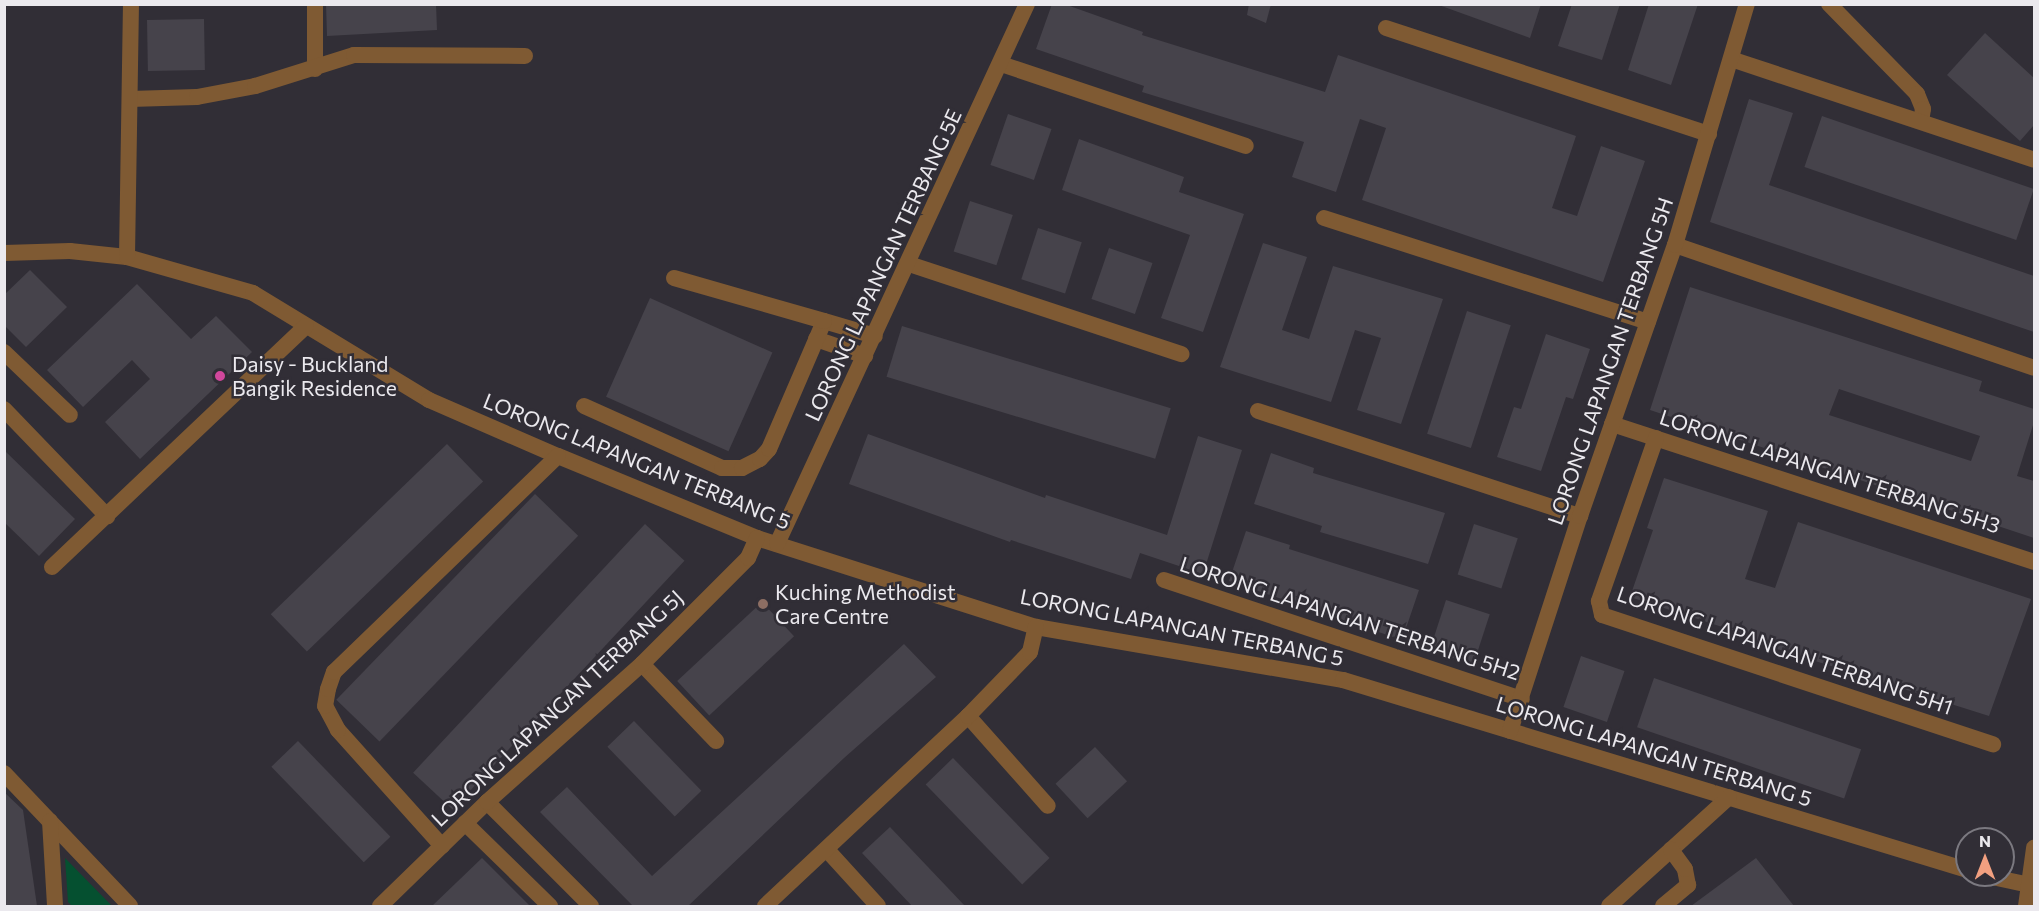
<!DOCTYPE html>
<html>
<head>
<meta charset="utf-8">
<style>
  body { margin:0 }
  #map { position:relative; width:2039px; height:911px; overflow:hidden; background:#312e36; font-family:Commissioner,sans-serif }
  div>[style] { position:absolute }
  .green>* { inset:0; background:#055030 }
  .building>* { inset:0; background:#46434b; transform-origin:0 0 }
  .minor>* { height:16px; margin:-8px; padding:0 8px; transform-origin:8px; border-radius:8px; background:#7f5a33 }
  .dots>* { width:16px; height:16px; translate:-50% -50%; box-sizing:border-box; border:3px solid #312e36; border-radius:50% }
  span { translate:-50% -50%; white-space:nowrap; text-align:center; line-height:1.15; -webkit-text-stroke:5px #312e36; paint-order:stroke }
  .street-label { font-size:21px; color:#ebe9ee }
  .poi-label { font-size:21px; color:#ebe9ee }
  .left { translate:0 -50%; text-align:left }
  .frame { position:absolute; inset:0; border:6px solid #ebe9ee; pointer-events:none }
  .north { position:absolute; left:1955px; top:827px; width:60px; height:60px; box-sizing:border-box; background:#312e36; border:2px solid #7b7980; border-radius:50%; rotate:0deg; font-size:16px; font-weight:700; line-height:24px; text-align:center; color:#ebe9ee }
  .north::after { content:''; display:block; margin:auto; width:21px; height:27px; background:#f2a080; clip-path:polygon(50% 0,100% 100%,50% 72%,0 100%) }
</style>
</head>
<body>
<div id="map">
  <div class="green">
    <i style="clip-path:polygon(65px 858px,112px 906px,72px 906px,68px 902px)"></i>
  </div>
  <div class="building">
    <i style="clip-path:polygon(326px 4px,436px 4px,437px 30px,327px 36px)"></i>
    <i style="clip-path:polygon(1052px 4px,1064px 4px,1143px 32px,1142px 35px,1325px 92px,1338px 55px,1576px 136px,1552px 208px,1577px 216px,1601px 146px,1645px 161px,1603px 282px,1362px 200px,1386px 128px,1360px 119px,1336px 192px,1292px 177px,1304px 142px,1142px 92px,1144px 86px,1036px 49px)"></i>
    <i style="clip-path:polygon(1249px 4px,1271px 4px,1266px 23px,1247px 15px)"></i>
    <i style="clip-path:polygon(1436px 4px,1541px 4px,1530px 38px)"></i>
    <i style="clip-path:polygon(1572px 4px,1620px 4px,1602px 60px,1558px 46px)"></i>
    <i style="clip-path:polygon(1649px 4px,1698px 4px,1671px 85px,1628px 70px)"></i>
    <i style="left:204px;top:19px;width:51px;height:57px;rotate:89deg"></i>
    <i style="clip-path:polygon(1985px 33px,2034px 78px,2034px 125px,2020px 141px,1947px 75px)"></i>
    <i style="clip-path:polygon(1749px 99px,1793px 113px,1769px 185px,2034px 276px,2034px 332px,1710px 222px)"></i>
    <i style="left:1008px;top:114px;width:46px;height:54px;rotate:19deg"></i>
    <i style="left:1822px;top:116px;width:224px;height:54px;rotate:19deg"></i>
    <i style="clip-path:polygon(1079px 139px,1184px 177px,1179px 192px,1244px 214px,1203px 332px,1161px 318px,1190px 235px,1062px 190px)"></i>
    <i style="left:970px;top:201px;width:45px;height:53px;rotate:18deg"></i>
    <i style="left:1038px;top:228px;width:46px;height:54px;rotate:18deg"></i>
    <i style="clip-path:polygon(1263px 243px,1307px 257px,1282px 330px,1309px 339px,1333px 266px,1443px 299px,1401px 424px,1357px 410px,1381px 338px,1355px 330px,1331px 402px,1220px 367px)"></i>
    <i style="left:1109px;top:248px;width:46px;height:54px;rotate:19deg"></i>
    <i style="clip-path:polygon(30px 270px,67px 307px,26px 347px,4px 325px,4px 295px)"></i>
    <i style="clip-path:polygon(137px 284px,191px 339px,216px 316px,252px 352px,140px 459px,105px 422px,150px 379px,132px 360px,83px 407px,47px 370px)"></i>
    <i style="clip-path:polygon(evenodd,1690px 287px,1982px 381px,1979px 391px,2034px 409px,2034px 422px,2017px 476px,2034px 481px,2034px 538px,1650px 410px,1690px 287px,1839px 389px,1980px 436px,1971px 461px,1829px 415px,1839px 389px)"></i>
    <i style="left:650px;top:298px;width:134px;height:108px;rotate:24deg"></i>
    <i style="left:1467px;top:311px;width:46px;height:129px;rotate:18deg"></i>
    <i style="left:902px;top:326px;width:281px;height:53px;rotate:17deg"></i>
    <i style="clip-path:polygon(1546px 334px,1590px 349px,1573px 399px,1566px 397px,1541px 471px,1497px 457px,1514px 407px,1521px 409px)"></i>
    <i style="clip-path:polygon(868px 434px,1045px 498px,1046px 495px,1167px 535px,1198px 436px,1242px 450px,1203px 574px,1140px 553px,1131px 579px,1011px 540px,1010px 542px,849px 484px)"></i>
    <i style="left:447px;top:444px;width:52px;height:245px;rotate:46deg"></i>
    <i style="clip-path:polygon(4px 450px,75px 519px,39px 556px,4px 522px)"></i>
    <i style="clip-path:polygon(1271px 453px,1314px 468px,1313px 473px,1445px 513px,1428px 564px,1320px 532px,1322px 526px,1254px 504px)"></i>
    <i style="clip-path:polygon(1664px 478px,1768px 511px,1745px 579px,1775px 588px,1798px 522px,2031px 599px,1989px 716px,1755px 642px,1756px 638px,1630px 597px,1653px 530px,1647px 528px)"></i>
    <i style="left:535px;top:494px;width:60px;height:286px;rotate:44deg"></i>
    <i style="left:645px;top:524px;width:54px;height:340px;rotate:43deg"></i>
    <i style="left:1474px;top:524px;width:46px;height:53px;rotate:18deg"></i>
    <i style="clip-path:polygon(1246px 531px,1290px 545px,1289px 549px,1419px 590px,1402px 640px,1229px 581px)"></i>
    <i style="left:1446px;top:600px;width:46px;height:53px;rotate:18deg"></i>
    <i style="left:762px;top:602px;width:47px;height:116px;rotate:47deg"></i>
    <i style="clip-path:polygon(904px 644px,936px 677px,844px 758px,688px 906px,633px 906px,540px 812px,567px 787px,652px 876px)"></i>
    <i style="left:1581px;top:656px;width:46px;height:54px;rotate:19deg"></i>
    <i style="left:1654px;top:678px;width:219px;height:52px;rotate:19deg"></i>
    <i style="left:634px;top:721px;width:97px;height:37px;rotate:46deg"></i>
    <i style="left:298px;top:741px;width:133px;height:37px;rotate:46deg"></i>
    <i style="left:1095px;top:747px;width:47px;height:54px;rotate:47deg"></i>
    <i style="left:953px;top:758px;width:139px;height:38px;rotate:46deg"></i>
    <i style="clip-path:polygon(4px 792px,23px 810px,37px 906px,4px 906px)"></i>
    <i style="clip-path:polygon(890px 827px,965px 906px,912px 906px,862px 853px)"></i>
    <i style="clip-path:polygon(482px 858px,530px 906px,432px 906px)"></i>
    <i style="clip-path:polygon(1756px 858px,1794px 906px,1691px 906px)"></i>
  </div>
  <div class="minor">
    <i style="left:315px;top:4px;width:65px;rotate:90deg"></i>
    <i style="left:1829px;top:4px;width:126px;rotate:45.6deg"></i>
    <i style="left:1917px;top:94px;width:16px;rotate:68deg"></i>
    <i style="left:1923px;top:109px;width:12px;rotate:99deg"></i>
    <i style="left:1386px;top:28px;width:340px;rotate:18.2deg"></i>
    <i style="left:1734px;top:60px;width:316px;rotate:18.4deg"></i>
    <i style="left:1001px;top:64px;width:258px;rotate:18.5deg"></i>
    <i style="left:130px;top:99px;width:67px;rotate:-1.7deg"></i>
    <i style="left:197px;top:97px;width:59px;rotate:-10.7deg"></i>
    <i style="left:255px;top:86px;width:104px;rotate:-17.4deg"></i>
    <i style="left:354px;top:55px;width:171px;rotate:0.3deg"></i>
    <i style="left:1324px;top:218px;width:340px;rotate:17.8deg"></i>
    <i style="left:1675px;top:245px;width:379px;rotate:18.9deg"></i>
    <i style="left:4px;top:253px;width:66px;rotate:-1.7deg"></i>
    <i style="left:70px;top:251px;width:57px;rotate:6deg"></i>
    <i style="left:127px;top:257px;width:131px;rotate:15.9deg"></i>
    <i style="left:253px;top:293px;width:206px;rotate:31.3deg"></i>
    <i style="left:429px;top:400px;width:141px;rotate:23.5deg"></i>
    <i style="left:558px;top:456px;width:215px;rotate:22.4deg"></i>
    <i style="left:757px;top:538px;width:293px;rotate:17.7deg"></i>
    <i style="left:1036px;top:627px;width:312px;rotate:9.8deg"></i>
    <i style="left:1343px;top:680px;width:652px;rotate:16.93deg"></i>
    <i style="left:127px;top:257px;width:253px;rotate:-89.1deg"></i>
    <i style="left:909px;top:264px;width:287px;rotate:18.3deg"></i>
    <i style="left:824px;top:321px;width:53px;rotate:16.4deg"></i>
    <i style="left:816px;top:339px;width:52px;rotate:19.1deg"></i>
    <i style="left:4px;top:352px;width:91px;rotate:43.7deg"></i>
    <i style="left:584px;top:406px;width:151px;rotate:24.2deg"></i>
    <i style="left:722px;top:468px;width:20px"></i>
    <i style="left:742px;top:468px;width:20px;rotate:-27deg"></i>
    <i style="left:760px;top:459px;width:13px;rotate:-48deg"></i>
    <i style="left:769px;top:449px;width:139px;rotate:-66.7deg"></i>
    <i style="left:824px;top:321px;width:156px;rotate:-164deg"></i>
    <i style="left:4px;top:409px;width:149px;rotate:46.1deg"></i>
    <i style="left:1258px;top:411px;width:339px;rotate:18.1deg"></i>
    <i style="left:1612px;top:424px;width:444px;rotate:18.1deg"></i>
    <i style="left:1656px;top:438px;width:173px;rotate:109.3deg"></i>
    <i style="left:1599px;top:601px;width:14px;rotate:78deg"></i>
    <i style="left:1602px;top:615px;width:412px;rotate:18.3deg"></i>
    <i style="left:777px;top:544px;width:595px;rotate:-65.16deg"></i>
    <i style="left:52px;top:567px;width:350px;rotate:-43.5deg"></i>
    <i style="left:1164px;top:580px;width:377px;rotate:18.4deg"></i>
    <i style="left:642px;top:664px;width:107px;rotate:46.1deg"></i>
    <i style="left:968px;top:716px;width:120px;rotate:48.4deg"></i>
    <i style="left:1510px;top:731px;width:226px;rotate:-72deg"></i>
    <i style="left:1580px;top:516px;width:287px;rotate:-70.7deg"></i>
    <i style="left:1675px;top:245px;width:252px;rotate:-73.4deg"></i>
    <i style="left:4px;top:773px;width:183px;rotate:46.5deg"></i>
    <i style="left:487px;top:802px;width:147px;rotate:45deg"></i>
    <i style="left:50px;top:821px;width:85px;rotate:86.6deg"></i>
    <i style="left:465px;top:823px;width:119px;rotate:44.3deg"></i>
    <i style="left:442px;top:846px;width:156px;rotate:-131.9deg"></i>
    <i style="left:338px;top:730px;width:27px;rotate:-118deg"></i>
    <i style="left:325px;top:706px;width:17px;rotate:-80deg"></i>
    <i style="left:328px;top:689px;width:18px;rotate:-71deg"></i>
    <i style="left:334px;top:672px;width:311px;rotate:-44deg"></i>
    <i style="left:828px;top:851px;width:74px;rotate:47.7deg"></i>
    <i style="left:1983px;top:875px;width:52px;rotate:12.2deg"></i>
    <i style="left:380px;top:906px;width:149px;rotate:-44.2deg"></i>
    <i style="left:487px;top:802px;width:208px;rotate:-41.7deg"></i>
    <i style="left:642px;top:664px;width:150px;rotate:-45deg"></i>
    <i style="left:748px;top:558px;width:22px;rotate:-66deg"></i>
    <i style="left:765px;top:906px;width:278px;rotate:-43.1deg"></i>
    <i style="left:968px;top:716px;width:89px;rotate:-45.9deg"></i>
    <i style="left:1030px;top:652px;width:26px;rotate:-77deg"></i>
    <i style="left:1609px;top:906px;width:162px;rotate:-42.2deg"></i>
    <i style="left:1663px;top:906px;width:33px;rotate:-40deg"></i>
    <i style="left:1688px;top:885px;width:16px;rotate:-101deg"></i>
    <i style="left:1685px;top:869px;width:24px;rotate:-126deg"></i>
    <i style="left:2026px;top:906px;width:59px;rotate:-82.1deg"></i>
  </div>
  <div class="dots">
    <i style="left:220px;top:376px;background:#d1479c"></i>
    <i style="left:763px;top:604px;background:#8d6e63"></i>
  </div>
  <div class="street-label">
    <span style="left:883px;top:265px;rotate:-65deg">LORONG LAPANGAN TERBANG 5E</span>
    <span style="left:1610px;top:361px;rotate:-71deg">LORONG LAPANGAN TERBANG 5H</span>
    <span style="left:637px;top:461px;rotate:22deg">LORONG LAPANGAN TERBANG 5</span>
    <span style="left:1830px;top:471px;rotate:18deg">LORONG LAPANGAN TERBANG 5H3</span>
    <span style="left:1350px;top:618px;rotate:18deg">LORONG LAPANGAN TERBANG 5H2</span>
    <span style="left:1182px;top:627px;rotate:11deg">LORONG LAPANGAN TERBANG 5</span>
    <span style="left:1785px;top:650px;rotate:19deg">LORONG LAPANGAN TERBANG 5H1</span>
    <span style="left:557px;top:708px;rotate:-43deg">LORONG LAPANGAN TERBANG 5J</span>
    <span style="left:1654px;top:751px;rotate:17deg">LORONG LAPANGAN TERBANG 5</span>
  </div>
  <div class="poi-label">
    <span class="left" style="left:232px;top:376px">Daisy - Buckland<br>Bangik Residence</span>
    <span class="left" style="left:775px;top:604px">Kuching Methodist<br>Care Centre</span>
  </div>
  <div class="frame"></div>
  <div class="north">N</div>
</div>
</body>
</html>
